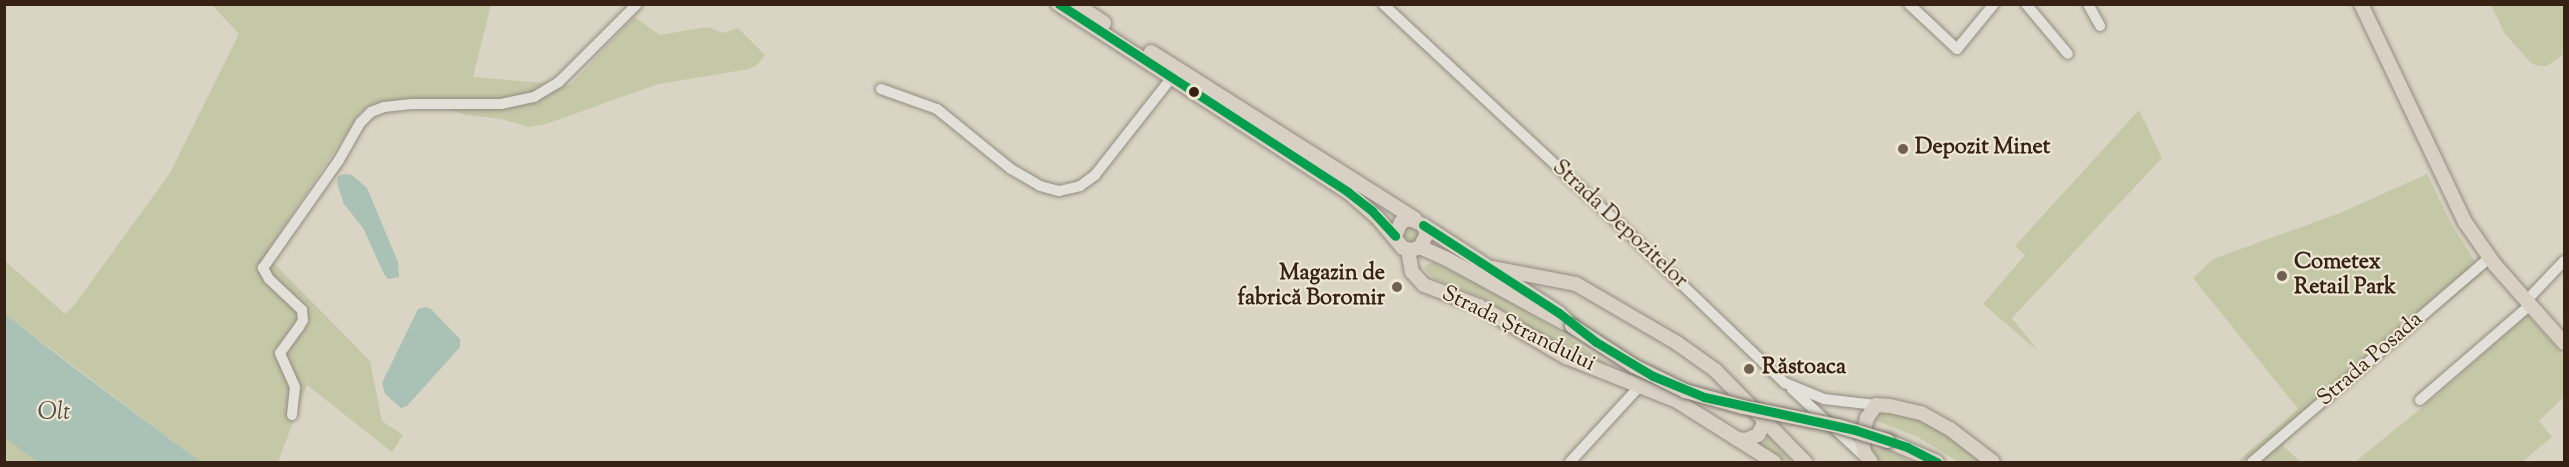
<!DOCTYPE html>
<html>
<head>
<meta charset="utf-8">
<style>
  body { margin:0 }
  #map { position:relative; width:2569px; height:467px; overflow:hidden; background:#dad4c4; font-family:"Sorts Mill Goudy",serif }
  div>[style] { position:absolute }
  .green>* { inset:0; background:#c5c8a7 }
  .round { border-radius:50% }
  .water>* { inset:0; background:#aac2b5 }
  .roads { filter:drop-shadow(0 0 2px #928b81) drop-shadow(0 0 2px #928b81) }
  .minor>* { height:10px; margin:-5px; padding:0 5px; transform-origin:5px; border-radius:5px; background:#e2e0d8 }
  .major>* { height:14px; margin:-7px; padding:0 7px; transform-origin:7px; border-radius:7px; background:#d7d0c3 }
  .bridges { filter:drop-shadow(0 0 2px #7a736a) drop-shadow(0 0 2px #7a736a) }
  .major-bridge>* { height:14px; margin:-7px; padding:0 7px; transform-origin:7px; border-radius:7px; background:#d7d0c3 }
  .bus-1>* { height:9px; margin:-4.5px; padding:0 4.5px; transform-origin:4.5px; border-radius:4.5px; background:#039f4e }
  .dots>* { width:16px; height:16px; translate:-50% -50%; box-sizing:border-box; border:3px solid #ece6d3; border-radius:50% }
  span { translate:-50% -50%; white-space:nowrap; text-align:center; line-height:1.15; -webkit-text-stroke:4.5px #ece6d3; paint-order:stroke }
  .poi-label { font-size:22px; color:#372115; font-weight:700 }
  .left { translate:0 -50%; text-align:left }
  .right { translate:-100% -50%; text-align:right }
  .street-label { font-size:22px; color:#372115 }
  .water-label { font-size:24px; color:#534f43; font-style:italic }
  .frame { position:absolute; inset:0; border:6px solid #372115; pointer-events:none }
</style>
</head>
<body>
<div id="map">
  <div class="green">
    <i style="clip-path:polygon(212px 5px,491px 5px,473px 77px,570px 85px,634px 17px,660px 35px,708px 27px,723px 33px,738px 28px,765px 55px,757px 65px,749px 69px,658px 84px,546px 124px,529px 127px,501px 119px,466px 115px,420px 99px,372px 104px,360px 113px,268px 250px,274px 263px,370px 361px,382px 421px,403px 435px,392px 452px,307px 385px,278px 462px,201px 462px,5px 314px,4px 260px,65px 314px,75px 304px,170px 173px,239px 34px)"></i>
    <i style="clip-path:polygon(2491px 5px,2564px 5px,2564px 54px,2547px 66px,2538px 66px,2531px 63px,2505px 34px)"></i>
    <i style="clip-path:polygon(2139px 110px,2162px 158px,2012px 318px,2039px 352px,1983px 304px,2025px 255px,2015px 246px)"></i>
    <i style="clip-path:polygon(2427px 174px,2452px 225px,2483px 274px,2378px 358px,2282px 445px,2301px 462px,2237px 462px,2298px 409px,2193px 278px,2213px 259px,2340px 213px)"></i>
    <i class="round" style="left:1402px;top:226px;width:18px;height:18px"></i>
    <i style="clip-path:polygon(1433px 262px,1487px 288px,1568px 337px,1607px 364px,1560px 347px,1481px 297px,1434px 279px,1425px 269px,1425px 266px)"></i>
    <i style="clip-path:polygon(2527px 315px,2564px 356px,2564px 397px,2539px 421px,2552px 437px,2522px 462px,2355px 462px,2437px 395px)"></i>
    <i style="clip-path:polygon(1881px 410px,1916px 417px,1947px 434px,1985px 462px,1959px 462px,1916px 436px,1874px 420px,1876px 414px)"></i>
    <i style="clip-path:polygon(1769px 436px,1792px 462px,1786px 462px,1759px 447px,1765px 443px)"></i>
    <i style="clip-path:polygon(5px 438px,37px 462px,5px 462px)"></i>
    <i style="clip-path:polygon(1869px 447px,1898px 455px,1913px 462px,1877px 462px)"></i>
  </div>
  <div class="water">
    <i style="clip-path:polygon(345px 174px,352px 175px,367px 188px,398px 262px,399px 277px,388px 279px,384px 274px,363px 228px,344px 204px,337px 183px,338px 176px)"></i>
    <i style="clip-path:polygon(426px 307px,431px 309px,460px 339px,460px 347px,407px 406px,401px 408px,385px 394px,382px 383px,418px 309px)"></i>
    <i style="clip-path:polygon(5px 314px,72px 366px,201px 462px,37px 462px,5px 438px)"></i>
  </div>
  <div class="roads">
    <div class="minor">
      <i style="left:1383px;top:4px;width:324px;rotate:43deg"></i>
      <i style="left:1620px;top:225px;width:228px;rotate:43.8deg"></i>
      <i style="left:1785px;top:383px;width:42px;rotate:22.3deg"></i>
      <i style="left:1824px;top:399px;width:52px;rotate:6.6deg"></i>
      <i style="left:1909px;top:4px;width:66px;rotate:43.2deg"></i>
      <i style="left:1957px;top:49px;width:58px;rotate:-50.6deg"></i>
      <i style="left:2026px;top:4px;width:65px;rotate:50deg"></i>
      <i style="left:2088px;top:4px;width:25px;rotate:61deg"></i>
      <i style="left:881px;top:89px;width:59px;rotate:19.7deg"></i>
      <i style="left:937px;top:109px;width:95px;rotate:39deg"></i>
      <i style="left:1011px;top:169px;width:34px;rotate:30deg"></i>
      <i style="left:1040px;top:186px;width:20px;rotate:15deg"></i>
      <i style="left:1059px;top:191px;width:22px;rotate:-13deg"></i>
      <i style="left:1080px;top:186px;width:19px;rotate:-36deg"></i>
      <i style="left:1095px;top:175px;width:125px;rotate:-51.8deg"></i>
      <i style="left:2526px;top:301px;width:55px;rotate:-46.5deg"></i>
      <i style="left:1792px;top:389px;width:101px;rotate:43deg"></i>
      <i style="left:2420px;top:400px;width:145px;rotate:-40.8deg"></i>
      <i style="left:292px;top:415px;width:28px;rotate:-84deg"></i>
      <i style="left:295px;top:387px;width:37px;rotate:-114deg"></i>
      <i style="left:280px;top:353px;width:32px;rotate:-54deg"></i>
      <i style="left:299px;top:327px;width:8px;rotate:-60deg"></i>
      <i style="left:303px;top:320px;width:10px;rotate:-96deg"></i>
      <i style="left:302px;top:310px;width:45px;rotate:-136.8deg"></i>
      <i style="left:269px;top:279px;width:13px;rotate:-119deg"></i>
      <i style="left:263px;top:268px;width:132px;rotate:-54.9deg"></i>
      <i style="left:339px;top:160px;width:43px;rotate:-60.4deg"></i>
      <i style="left:360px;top:123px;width:16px;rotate:-45deg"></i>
      <i style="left:371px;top:112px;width:14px;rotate:-21deg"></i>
      <i style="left:384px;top:107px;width:28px;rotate:-6deg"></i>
      <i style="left:412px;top:104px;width:89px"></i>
      <i style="left:501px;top:104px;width:34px;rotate:-12deg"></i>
      <i style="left:534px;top:97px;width:29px;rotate:-31deg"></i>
      <i style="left:559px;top:82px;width:110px;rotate:-45deg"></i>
      <i style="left:1570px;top:462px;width:103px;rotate:-47.4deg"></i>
      <i style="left:2252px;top:462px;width:313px;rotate:-40.7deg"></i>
    </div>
    <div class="major">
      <i style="left:1058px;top:4px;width:346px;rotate:33deg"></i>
      <i style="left:1348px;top:192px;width:38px;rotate:41deg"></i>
      <i style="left:1377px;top:217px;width:40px;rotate:50deg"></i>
      <i style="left:1403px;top:248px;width:9px;rotate:13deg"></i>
      <i style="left:1412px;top:250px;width:9px;rotate:-21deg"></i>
      <i style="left:1420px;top:247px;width:15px;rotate:-62deg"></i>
      <i style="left:1427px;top:234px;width:10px;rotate:-114deg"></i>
      <i style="left:1423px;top:225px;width:14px;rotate:-155deg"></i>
      <i style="left:1410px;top:219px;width:9px;rotate:162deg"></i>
      <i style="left:1401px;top:222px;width:15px;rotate:113deg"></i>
      <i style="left:1076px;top:4px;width:34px;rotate:34deg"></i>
      <i style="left:2361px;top:4px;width:242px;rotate:64.5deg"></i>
      <i style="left:2465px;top:222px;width:52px;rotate:55.1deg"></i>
      <i style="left:2495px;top:265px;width:104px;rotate:48.5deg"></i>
      <i style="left:1151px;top:52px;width:312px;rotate:32.3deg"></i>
      <i style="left:1423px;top:225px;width:162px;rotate:32.9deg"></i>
      <i style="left:1559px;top:313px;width:18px;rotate:45deg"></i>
      <i style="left:1420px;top:247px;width:27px;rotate:24deg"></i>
      <i style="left:1445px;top:258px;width:136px;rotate:28.6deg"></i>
      <i style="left:1408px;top:250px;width:22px;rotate:80deg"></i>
      <i style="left:1412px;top:272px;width:18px;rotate:47deg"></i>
      <i style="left:1424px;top:285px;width:59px;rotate:20.9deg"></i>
      <i style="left:1479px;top:306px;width:101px;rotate:30.4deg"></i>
      <i style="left:1566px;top:357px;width:119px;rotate:21.6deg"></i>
      <i style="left:1677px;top:401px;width:115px;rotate:32.2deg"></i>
      <i style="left:1493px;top:268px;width:85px;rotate:10.9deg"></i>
      <i style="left:1576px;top:284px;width:117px;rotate:30.3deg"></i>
      <i style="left:1677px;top:343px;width:47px;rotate:35.4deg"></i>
      <i style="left:1715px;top:370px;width:129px;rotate:45.6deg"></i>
      <i style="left:1737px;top:439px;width:9px;rotate:6deg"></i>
      <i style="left:1746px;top:440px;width:13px;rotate:-23deg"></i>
      <i style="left:1758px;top:435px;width:11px;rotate:-63deg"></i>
      <i style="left:1763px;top:425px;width:9px;rotate:-90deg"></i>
      <i style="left:1888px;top:441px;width:53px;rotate:23.2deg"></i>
      <i style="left:1871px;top:462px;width:12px;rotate:-125deg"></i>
      <i style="left:1864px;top:452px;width:15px;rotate:-98deg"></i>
      <i style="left:1862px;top:437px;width:20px;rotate:-75deg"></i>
      <i style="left:1867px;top:418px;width:16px;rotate:-55deg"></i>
      <i style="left:1876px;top:405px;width:14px;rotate:4deg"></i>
      <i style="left:1890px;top:406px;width:32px;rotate:13deg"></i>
      <i style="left:1921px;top:413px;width:33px;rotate:29deg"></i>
      <i style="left:1950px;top:429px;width:54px;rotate:37.5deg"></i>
    </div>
  </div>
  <div class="bridges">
    <div class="major-bridge">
      <i style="left:1572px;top:326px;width:74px;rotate:32.8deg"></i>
      <i style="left:1634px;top:366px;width:57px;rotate:26.1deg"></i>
      <i style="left:1685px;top:391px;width:60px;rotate:15.4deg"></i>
      <i style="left:1743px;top:407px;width:97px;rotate:11.3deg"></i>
      <i style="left:1838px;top:426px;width:52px;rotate:16.7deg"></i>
    </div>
  </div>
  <div class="bus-1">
    <i style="left:1059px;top:4px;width:345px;rotate:33deg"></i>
    <i style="left:1348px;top:192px;width:31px;rotate:38deg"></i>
    <i style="left:1372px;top:211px;width:34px;rotate:47deg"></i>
    <i style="left:1423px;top:225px;width:162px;rotate:32.9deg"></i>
    <i style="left:1559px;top:313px;width:47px;rotate:38.1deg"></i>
    <i style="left:1596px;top:342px;width:66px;rotate:30.8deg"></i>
    <i style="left:1653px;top:376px;width:55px;rotate:22.4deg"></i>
    <i style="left:1704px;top:397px;width:155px;rotate:12.3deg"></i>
    <i style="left:1855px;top:430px;width:55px;rotate:18.1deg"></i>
    <i style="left:1907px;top:447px;width:34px;rotate:27deg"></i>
  </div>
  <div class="dots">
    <i style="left:1194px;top:92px;background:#372115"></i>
    <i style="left:1903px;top:149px;background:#706052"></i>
    <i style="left:2282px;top:276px;background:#706052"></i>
    <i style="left:1397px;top:287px;background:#706052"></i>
    <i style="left:1749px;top:369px;background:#706052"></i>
  </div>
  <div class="poi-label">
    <span class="left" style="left:1915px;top:149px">Depozit Minet</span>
    <span class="left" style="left:2294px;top:276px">Cometex<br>Retail Park</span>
    <span class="right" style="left:1385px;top:287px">Magazin de<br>fabrică Boromir</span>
    <span class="left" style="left:1762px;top:369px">Răstoaca</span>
  </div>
  <div class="street-label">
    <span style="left:1619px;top:225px;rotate:43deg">Strada Depozitelor</span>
    <span style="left:1518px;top:330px;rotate:26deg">Strada Ștrandului</span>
    <span style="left:2371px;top:360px;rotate:-41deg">Strada Posada</span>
  </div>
  <div class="water-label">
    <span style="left:54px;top:414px">Olt</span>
  </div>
  <div class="frame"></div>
</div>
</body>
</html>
